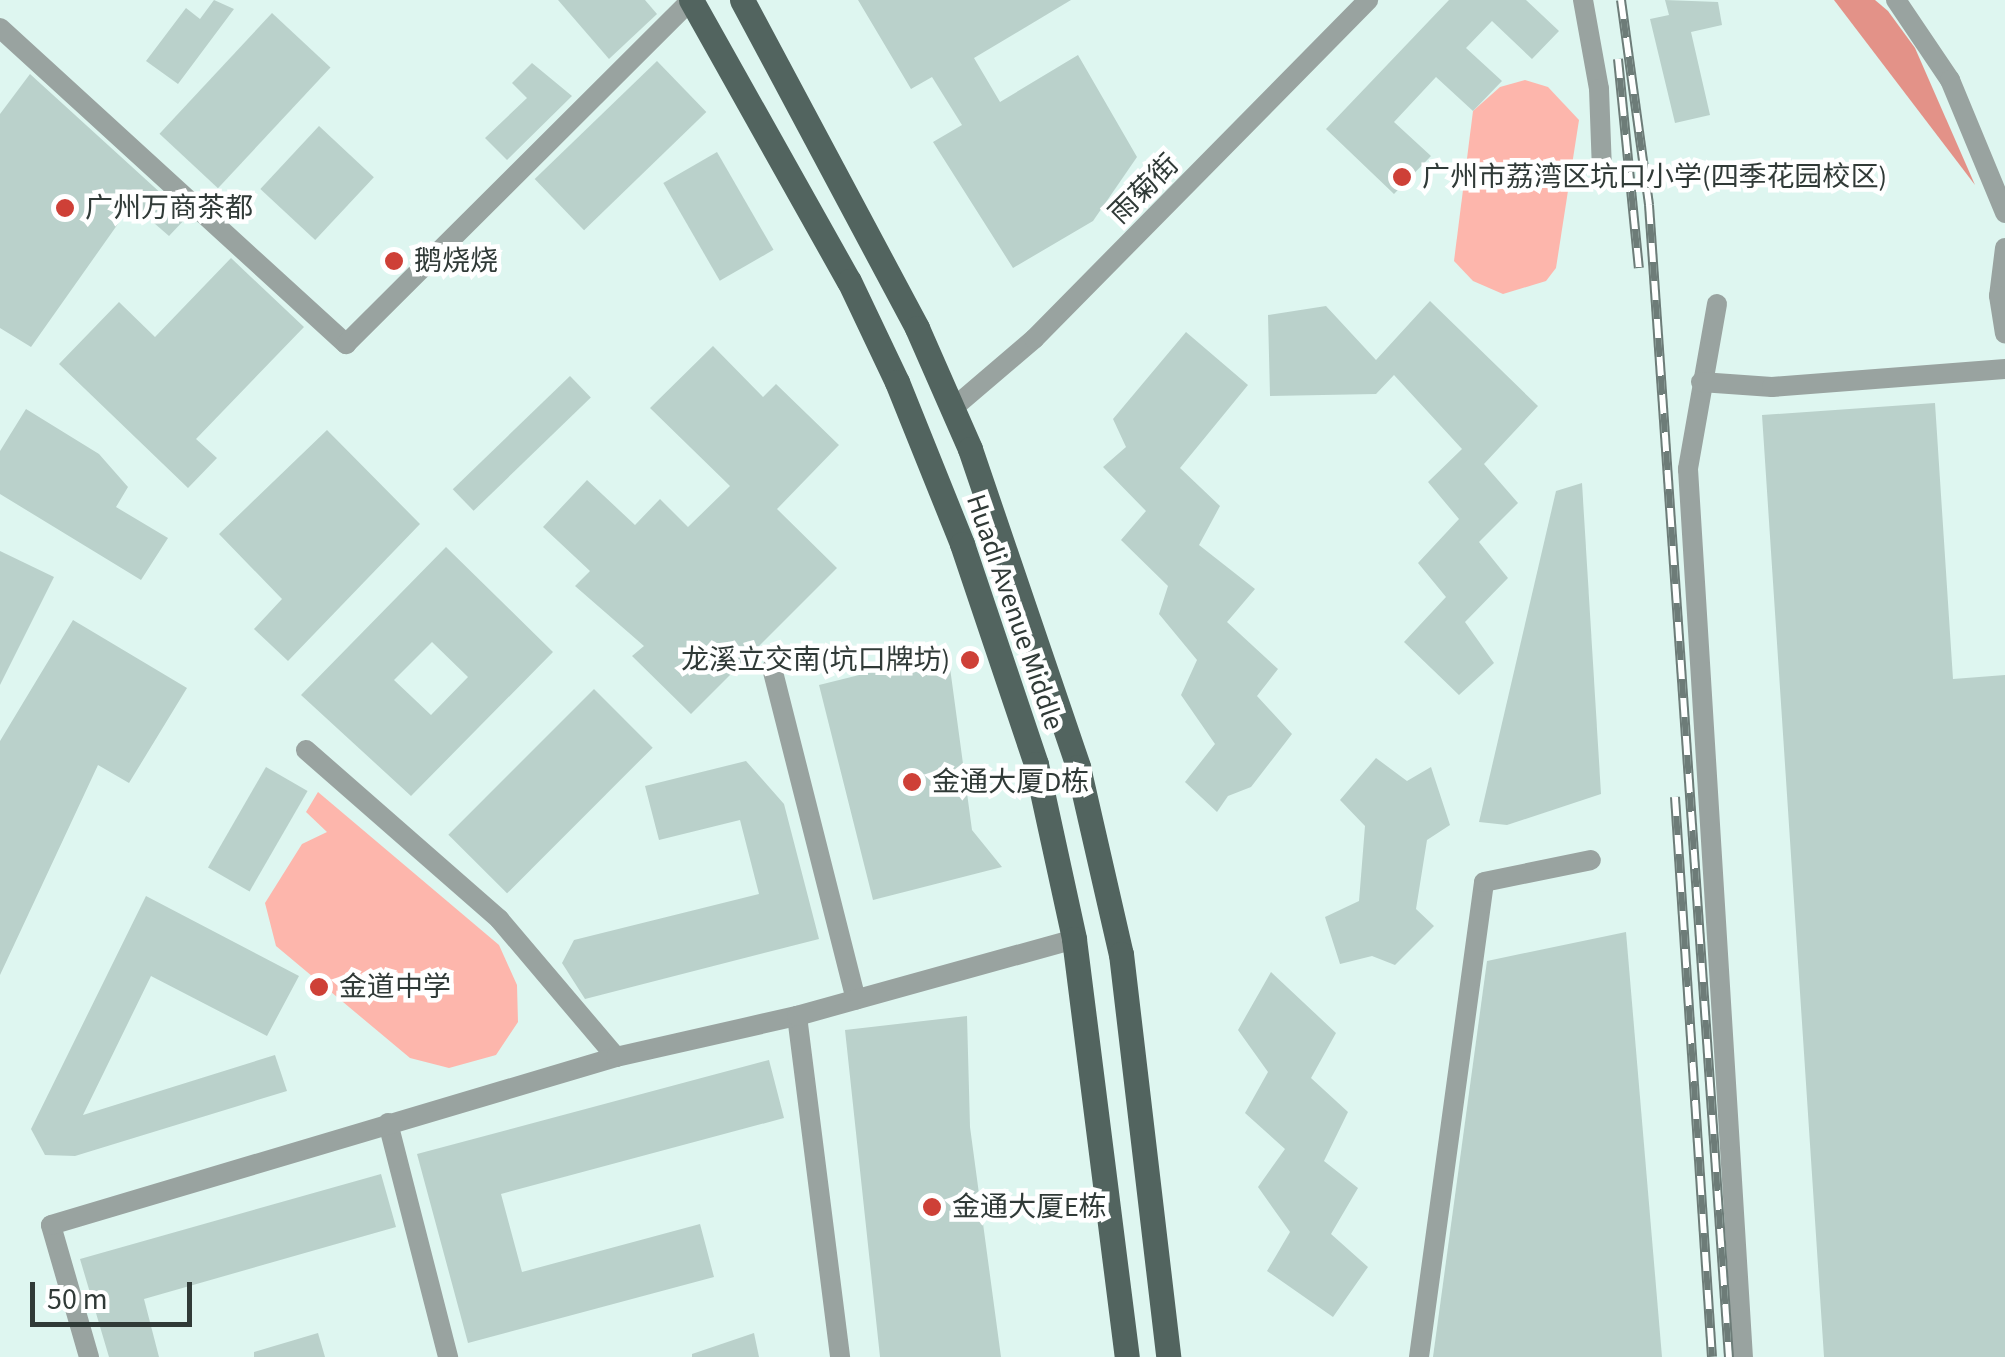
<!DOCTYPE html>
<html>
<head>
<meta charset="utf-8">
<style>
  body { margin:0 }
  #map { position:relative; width:2005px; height:1357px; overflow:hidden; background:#def6f0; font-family:"Source Sans 3","Noto Sans SC",sans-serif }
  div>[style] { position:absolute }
  .green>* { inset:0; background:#fdb6ac }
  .forest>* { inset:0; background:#e39288 }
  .building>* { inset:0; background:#bad1cb; transform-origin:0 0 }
  .minor>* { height:20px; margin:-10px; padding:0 10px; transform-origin:10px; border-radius:10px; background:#99a3a0 }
  .major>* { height:25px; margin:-12.5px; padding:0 12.5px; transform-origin:12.5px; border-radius:12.5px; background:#52645f }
  .rail>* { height:10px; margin-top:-5px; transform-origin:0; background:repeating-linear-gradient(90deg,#fff 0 19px,#6d7c78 0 38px); box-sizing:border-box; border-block:2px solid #6d7c78 }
  .dots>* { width:28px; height:28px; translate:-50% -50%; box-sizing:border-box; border:5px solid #fff; border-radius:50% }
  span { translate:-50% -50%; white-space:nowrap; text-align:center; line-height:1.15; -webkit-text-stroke:9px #fff; paint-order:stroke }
  .poi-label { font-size:28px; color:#303a37 }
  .left { translate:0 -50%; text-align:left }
  .right { translate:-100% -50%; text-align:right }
  .street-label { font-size:28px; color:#303a37 }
  .scale { position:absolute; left:30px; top:1282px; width:162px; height:45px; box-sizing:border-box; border:5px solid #303a37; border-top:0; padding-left:12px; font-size:30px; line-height:35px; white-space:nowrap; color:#303a37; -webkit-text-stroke:8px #fff; paint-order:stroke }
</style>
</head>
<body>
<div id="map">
  <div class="green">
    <i style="clip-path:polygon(1525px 80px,1548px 87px,1579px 120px,1556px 268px,1546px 281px,1503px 294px,1473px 281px,1454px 261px,1473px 111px,1500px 87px)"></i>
    <i style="clip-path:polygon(318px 792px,499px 945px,517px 985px,518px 1022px,496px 1055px,449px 1068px,410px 1058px,276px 946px,265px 903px,302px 844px,327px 832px,306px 812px)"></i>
  </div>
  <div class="forest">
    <i style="clip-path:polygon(1834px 0,1875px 0,1888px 11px,1915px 48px,1975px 185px)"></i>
  </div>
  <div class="building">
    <i style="clip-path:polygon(214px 0,234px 9px,178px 84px,146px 61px,186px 8px,200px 19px)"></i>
    <i style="clip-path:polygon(558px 0,645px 0,657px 14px,609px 59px)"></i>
    <i style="clip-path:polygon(858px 0,1071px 0,974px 58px,1000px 102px,1078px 55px,1137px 157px,1093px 221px,1013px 268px,933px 142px,962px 125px,932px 77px,911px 89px)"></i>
    <i style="clip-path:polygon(1449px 0,1526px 0,1559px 31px,1532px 59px,1492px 21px,1466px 48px,1502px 81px,1473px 111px,1436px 77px,1394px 122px,1431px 156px,1394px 194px,1326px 129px)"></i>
    <i style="clip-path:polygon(1665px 0,1718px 2px,1722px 25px,1691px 32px,1710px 115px,1675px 123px,1650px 19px,1669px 15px)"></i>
    <i style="left:272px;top:13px;width:80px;height:165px;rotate:43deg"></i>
    <i style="left:657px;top:61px;width:71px;height:170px;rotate:46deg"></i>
    <i style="clip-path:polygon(532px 63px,572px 96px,507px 160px,485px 138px,527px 98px,512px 83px)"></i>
    <i style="clip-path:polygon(30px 74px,187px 217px,169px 236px,132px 204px,31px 347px,0 328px,0 114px)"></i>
    <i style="left:319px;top:126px;width:75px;height:86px;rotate:43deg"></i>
    <i style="left:717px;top:152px;width:113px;height:62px;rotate:60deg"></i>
    <i style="clip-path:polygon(231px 258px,304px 327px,196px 439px,217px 458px,188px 488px,59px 364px,119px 302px,155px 337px)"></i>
    <i style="clip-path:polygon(1430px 301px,1538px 406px,1484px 464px,1518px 503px,1479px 542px,1508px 578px,1465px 622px,1494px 663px,1459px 695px,1404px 642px,1446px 597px,1418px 563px,1459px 519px,1428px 482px,1462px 449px,1394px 375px,1376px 394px,1270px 396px,1268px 315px,1326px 306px,1376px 360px)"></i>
    <i style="clip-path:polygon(1186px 332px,1248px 385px,1180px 468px,1220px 506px,1199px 545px,1255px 589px,1227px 622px,1278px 669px,1257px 696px,1292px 734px,1251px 787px,1228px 796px,1217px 812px,1185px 782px,1215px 744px,1181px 695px,1197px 660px,1159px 614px,1168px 586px,1121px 540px,1146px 511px,1103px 467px,1126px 447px,1113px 419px)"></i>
    <i style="clip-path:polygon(713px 346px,763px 397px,776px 384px,839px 445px,777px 509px,837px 568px,691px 714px,632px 656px,644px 646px,575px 586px,590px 571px,543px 527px,587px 480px,635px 525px,660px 499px,688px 527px,730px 486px,650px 408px)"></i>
    <i style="left:570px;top:376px;width:30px;height:163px;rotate:46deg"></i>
    <i style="clip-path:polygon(1935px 403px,1953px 679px,2005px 675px,2005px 1357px,1824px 1357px,1762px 415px)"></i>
    <i style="clip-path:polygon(26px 409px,99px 454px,128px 487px,116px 507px,168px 538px,141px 580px,0 494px,0 451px)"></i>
    <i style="clip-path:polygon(327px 430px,420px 524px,288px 661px,254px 629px,282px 599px,219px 534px)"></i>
    <i style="clip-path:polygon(1582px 483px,1601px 794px,1507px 825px,1479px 822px,1556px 491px)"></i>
    <i style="clip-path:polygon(evenodd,446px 547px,553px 652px,411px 796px,301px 695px,446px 547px,432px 642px,468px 677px,431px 715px,394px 680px,432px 642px)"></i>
    <i style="clip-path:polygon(0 551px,54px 577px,0 685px)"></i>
    <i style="clip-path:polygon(73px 620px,187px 688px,129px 783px,98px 765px,0 975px,0 741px)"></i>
    <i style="clip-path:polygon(948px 653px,972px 830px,1002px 867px,873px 900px,819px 685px)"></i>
    <i style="left:594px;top:689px;width:83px;height:206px;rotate:45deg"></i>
    <i style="clip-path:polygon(1376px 758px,1407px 781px,1431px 767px,1450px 825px,1427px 840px,1416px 909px,1434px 926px,1395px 965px,1372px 956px,1340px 964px,1325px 917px,1359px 901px,1365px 826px,1340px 800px)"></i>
    <i style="clip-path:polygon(746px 761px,784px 804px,819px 939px,585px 999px,562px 963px,574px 940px,759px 894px,740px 820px,659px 840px,645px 786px)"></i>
    <i style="left:266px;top:767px;width:48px;height:116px;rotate:30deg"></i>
    <i style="clip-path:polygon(146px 896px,299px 976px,267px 1036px,151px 976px,83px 1115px,275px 1055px,287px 1091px,75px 1156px,45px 1155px,31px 1129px)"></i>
    <i style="clip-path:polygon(1626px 932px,1662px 1357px,1433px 1357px,1487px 961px)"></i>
    <i style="clip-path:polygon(1271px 972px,1336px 1033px,1311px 1078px,1348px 1112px,1324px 1161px,1358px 1188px,1331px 1234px,1368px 1267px,1333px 1317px,1267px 1271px,1290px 1232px,1258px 1187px,1285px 1149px,1245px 1113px,1268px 1072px,1238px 1030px)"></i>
    <i style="clip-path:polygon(967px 1016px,970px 1127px,1001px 1357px,880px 1357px,845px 1030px)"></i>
    <i style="clip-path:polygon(769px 1060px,784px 1118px,501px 1194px,522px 1272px,700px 1224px,714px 1277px,468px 1343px,417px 1154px)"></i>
    <i style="clip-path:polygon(381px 1174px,396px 1227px,144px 1299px,159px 1357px,109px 1357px,80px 1259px)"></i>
    <i style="clip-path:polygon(318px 1333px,325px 1357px,254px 1357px,254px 1352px)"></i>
    <i style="clip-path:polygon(754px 1333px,759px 1357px,692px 1357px,692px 1354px)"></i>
  </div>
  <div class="minor">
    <i style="left:1583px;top:0;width:90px;rotate:79.8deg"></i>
    <i style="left:1599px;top:89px;width:81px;rotate:87.9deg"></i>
    <i style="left:1896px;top:0;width:97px;rotate:56deg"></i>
    <i style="left:1950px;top:80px;width:144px;rotate:67.5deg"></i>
    <i style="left:0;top:28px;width:469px;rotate:42.4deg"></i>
    <i style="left:346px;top:344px;width:487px;rotate:-44.9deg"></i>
    <i style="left:2005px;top:248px;width:48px;rotate:97.1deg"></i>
    <i style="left:1999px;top:296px;width:38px;rotate:81deg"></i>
    <i style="left:1717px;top:304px;width:168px;rotate:100deg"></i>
    <i style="left:1688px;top:469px;width:890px;rotate:86.46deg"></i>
    <i style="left:1701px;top:382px;width:71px;rotate:4deg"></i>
    <i style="left:1772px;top:387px;width:234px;rotate:-4.4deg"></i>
    <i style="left:952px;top:409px;width:108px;rotate:-40.5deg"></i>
    <i style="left:1034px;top:339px;width:476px;rotate:-45.4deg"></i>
    <i style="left:772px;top:668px;width:342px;rotate:75.8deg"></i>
    <i style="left:306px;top:750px;width:257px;rotate:41.2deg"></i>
    <i style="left:499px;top:919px;width:181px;rotate:49.7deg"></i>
    <i style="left:797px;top:1016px;width:344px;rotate:82.8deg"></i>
    <i style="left:388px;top:1123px;width:242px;rotate:75.6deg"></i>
    <i style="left:89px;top:1357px;width:137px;rotate:-106.1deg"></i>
    <i style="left:51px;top:1225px;width:589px;rotate:-16.56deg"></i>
    <i style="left:616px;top:1057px;width:186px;rotate:-12.8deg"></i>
    <i style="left:797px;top:1016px;width:288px;rotate:-15.5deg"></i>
    <i style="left:1419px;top:1357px;width:479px;rotate:-82.2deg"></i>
    <i style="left:1484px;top:882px;width:109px;rotate:-11.6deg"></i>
  </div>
  <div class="major">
    <i style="left:691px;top:0;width:322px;rotate:60.7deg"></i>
    <i style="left:849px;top:281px;width:112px;rotate:64.6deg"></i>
    <i style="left:897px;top:382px;width:175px;rotate:68.1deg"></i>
    <i style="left:962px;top:544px;width:232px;rotate:71.4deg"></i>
    <i style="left:1036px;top:764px;width:179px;rotate:77.7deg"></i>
    <i style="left:1074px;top:939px;width:421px;rotate:82.8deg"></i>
    <i style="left:742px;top:0;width:372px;rotate:61.9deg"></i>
    <i style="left:917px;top:328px;width:132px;rotate:66.3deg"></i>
    <i style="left:970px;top:449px;width:336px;rotate:71.2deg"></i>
    <i style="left:1078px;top:767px;width:192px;rotate:77.1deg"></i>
    <i style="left:1121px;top:954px;width:406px;rotate:83.3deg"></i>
  </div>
  <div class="rail">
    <i style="left:1621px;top:0;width:207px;rotate:82.2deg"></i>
    <i style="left:1649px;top:205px;width:1155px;rotate:86.03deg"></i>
    <i style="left:1618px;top:59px;width:210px;rotate:84.3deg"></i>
    <i style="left:1675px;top:797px;width:561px;rotate:86.22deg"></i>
  </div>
  <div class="dots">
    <i style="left:1402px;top:177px;background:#ce4037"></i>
    <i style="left:65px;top:208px;background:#ce4037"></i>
    <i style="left:394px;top:261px;background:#ce4037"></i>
    <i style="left:970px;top:660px;background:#ce4037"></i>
    <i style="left:912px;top:782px;background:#ce4037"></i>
    <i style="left:319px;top:987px;background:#ce4037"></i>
    <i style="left:932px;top:1207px;background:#ce4037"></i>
  </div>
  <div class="poi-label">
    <span class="left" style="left:1422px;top:177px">广州市荔湾区坑口小学(四季花园校区)</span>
    <span class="left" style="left:85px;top:208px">广州万商茶都</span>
    <span class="left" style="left:414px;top:261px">鹅烧烧</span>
    <span class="right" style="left:950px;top:660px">龙溪立交南(坑口牌坊)</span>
    <span class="left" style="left:932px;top:782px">金通大厦D栋</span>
    <span class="left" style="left:339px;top:987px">金道中学</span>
    <span class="left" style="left:952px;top:1207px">金通大厦E栋</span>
  </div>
  <div class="street-label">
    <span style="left:1144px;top:189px;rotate:-45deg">雨菊街</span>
    <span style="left:1015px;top:612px;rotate:71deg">Huadi Avenue Middle</span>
  </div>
  <div class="scale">50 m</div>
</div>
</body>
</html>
